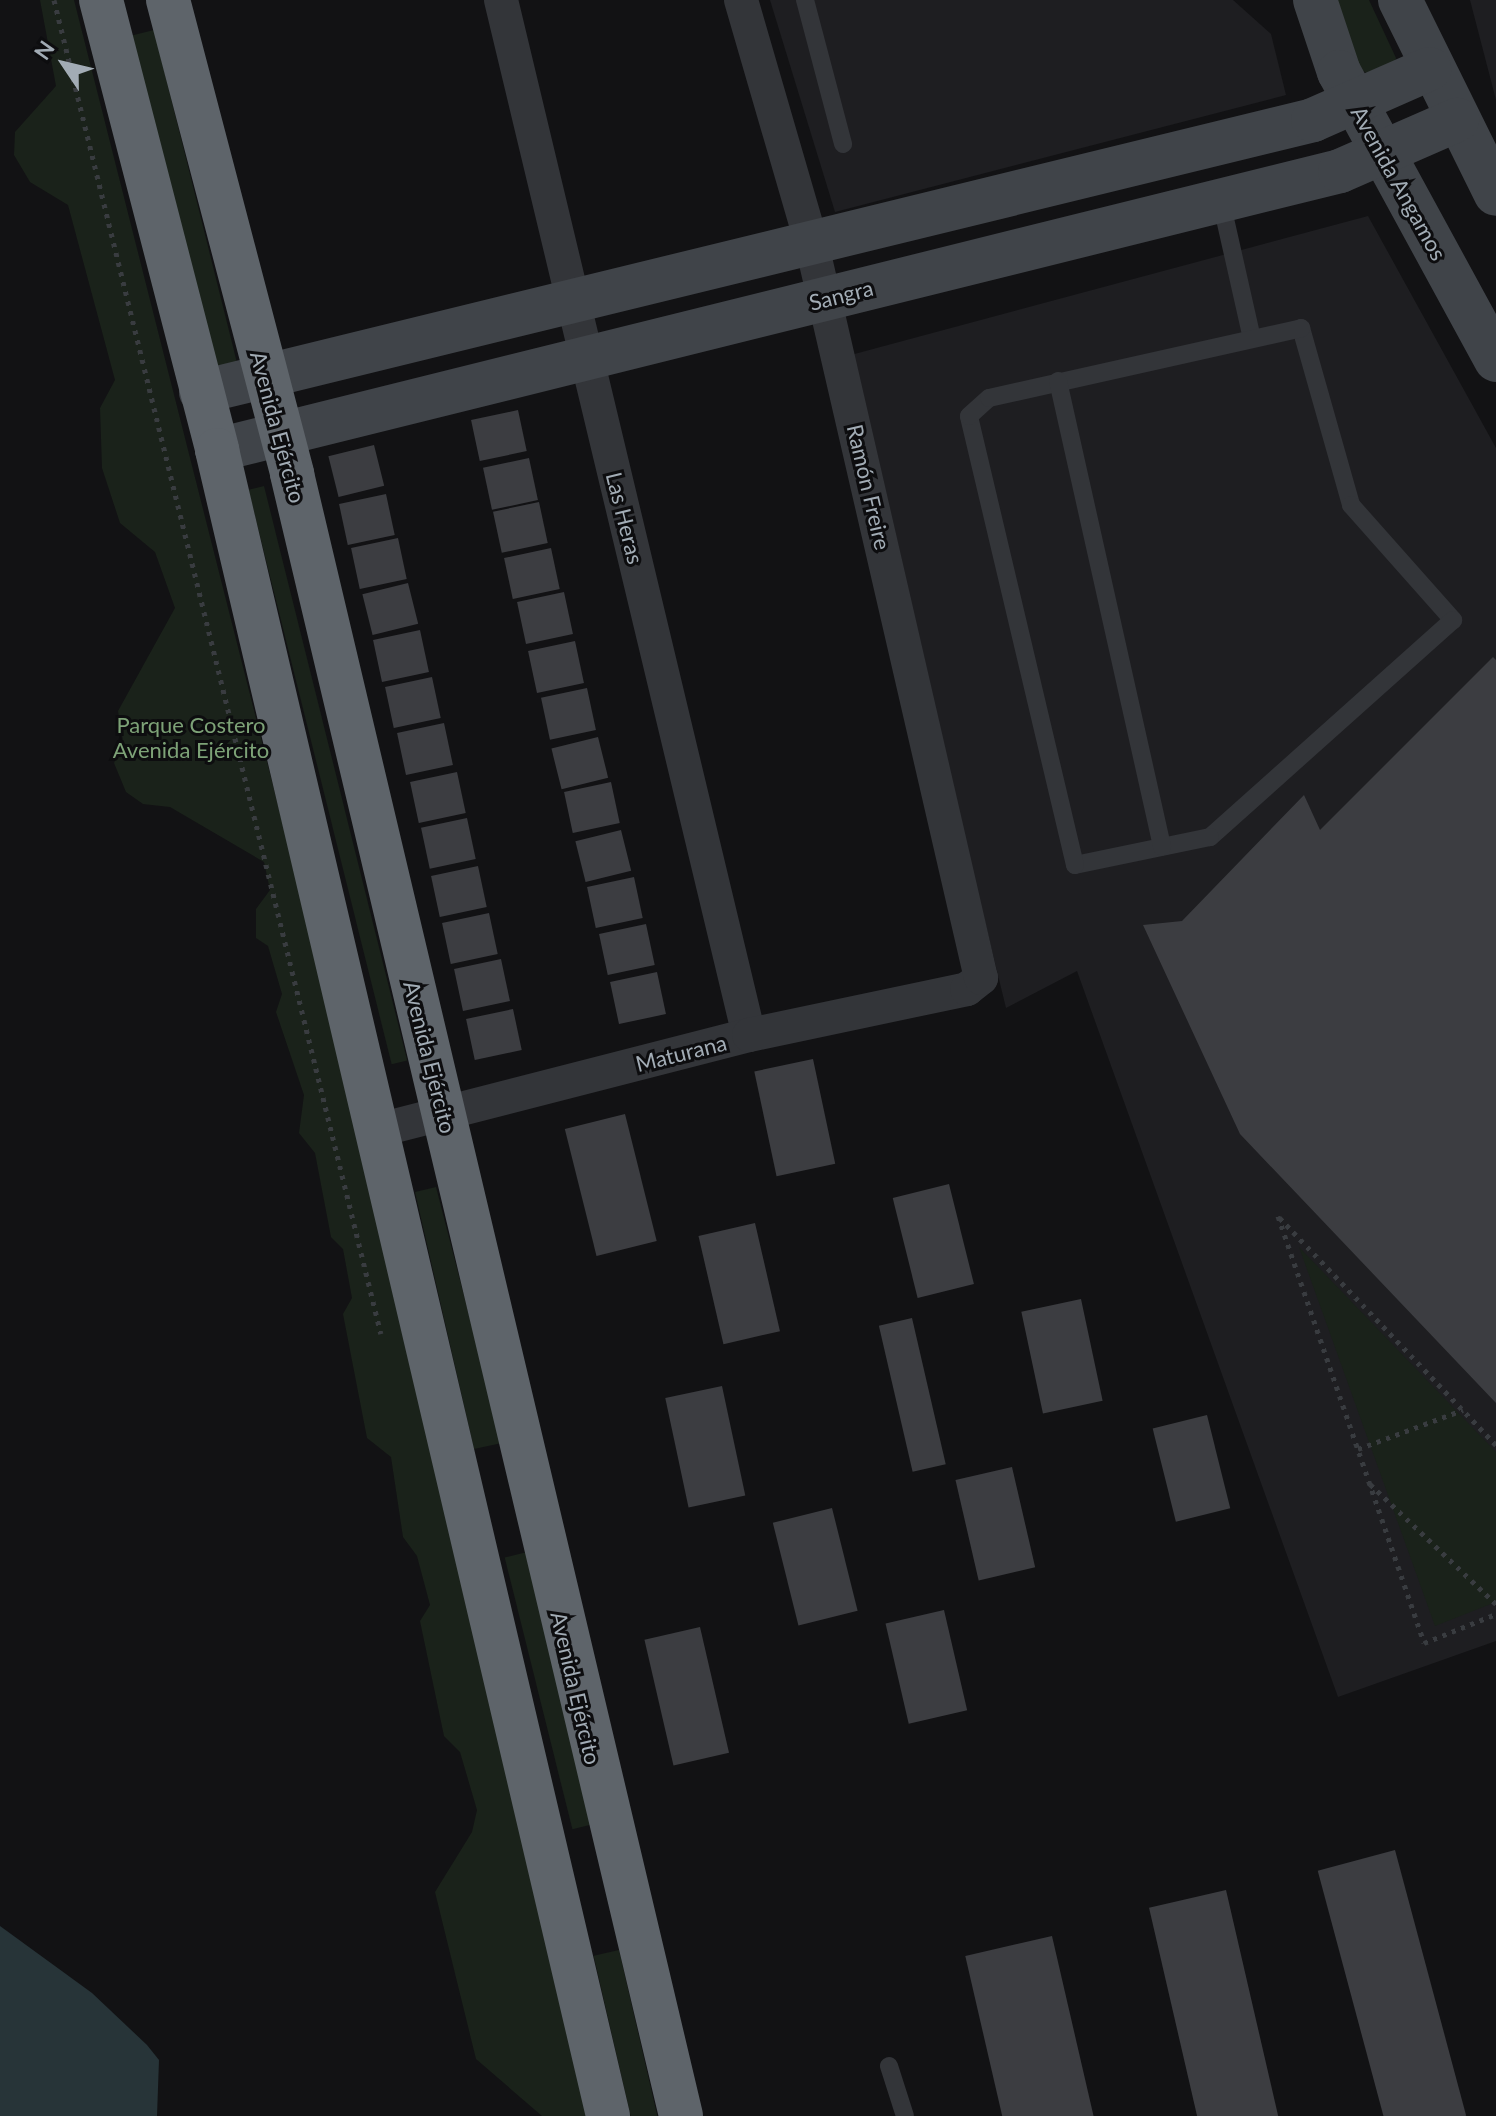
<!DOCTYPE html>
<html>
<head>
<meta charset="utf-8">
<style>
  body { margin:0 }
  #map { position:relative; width:1496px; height:2116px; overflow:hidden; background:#121214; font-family:Lato,sans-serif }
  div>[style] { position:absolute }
  .built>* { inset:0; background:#1e1e21 }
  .green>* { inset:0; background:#1a221a; transform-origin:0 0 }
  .water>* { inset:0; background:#273438 }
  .building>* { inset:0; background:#3c3d41; transform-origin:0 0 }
  .path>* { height:5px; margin-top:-2.5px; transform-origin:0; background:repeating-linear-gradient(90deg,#393c40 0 4px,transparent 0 10px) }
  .lane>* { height:18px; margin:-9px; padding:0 9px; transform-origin:9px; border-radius:9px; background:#333539 }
  .street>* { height:34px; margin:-17px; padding:0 17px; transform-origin:17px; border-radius:17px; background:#333539 }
  .secondary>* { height:44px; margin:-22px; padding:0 22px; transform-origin:22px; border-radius:22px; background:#404449 }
  .highway>* { height:44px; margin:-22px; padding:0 22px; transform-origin:22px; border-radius:22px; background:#5e646a }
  span { translate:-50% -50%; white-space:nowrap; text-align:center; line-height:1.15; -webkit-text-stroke:6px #0d0d0f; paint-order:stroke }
  .street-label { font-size:22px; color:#a2acb5 }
  .park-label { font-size:22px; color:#7da277 }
  .north { position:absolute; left:24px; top:24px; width:80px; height:80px; -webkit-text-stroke:6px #0d0d0f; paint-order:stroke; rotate:305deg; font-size:22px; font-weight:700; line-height:32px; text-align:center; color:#a2acb5 }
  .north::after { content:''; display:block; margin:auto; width:28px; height:36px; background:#a2acb5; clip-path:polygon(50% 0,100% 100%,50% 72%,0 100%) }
</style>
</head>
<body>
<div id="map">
  <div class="built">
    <i style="clip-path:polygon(770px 0,1233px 0,1271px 34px,1286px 95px,835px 212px)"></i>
    <i style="clip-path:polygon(1470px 0,1496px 0,1496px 100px)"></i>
    <i style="clip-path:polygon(1368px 216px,1496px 448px,1496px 1641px,1338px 1697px,1077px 971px,1006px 1008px,847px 356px)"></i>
  </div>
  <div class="green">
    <i style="clip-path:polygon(40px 0,74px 0,355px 1109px,593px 2116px,542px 2116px,476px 2059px,435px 1892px,472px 1832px,477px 1810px,460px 1752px,444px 1736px,420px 1621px,430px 1605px,417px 1556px,403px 1537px,391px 1457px,367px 1438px,343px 1314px,352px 1298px,343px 1249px,331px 1237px,315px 1153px,299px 1133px,304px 1095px,276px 1012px,282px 994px,268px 946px,256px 938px,256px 909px,270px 890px,264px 862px,170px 807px,143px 804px,126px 792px,114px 763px,123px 741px,118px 711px,175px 608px,155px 552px,120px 523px,102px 468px,100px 408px,115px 380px,68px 205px,30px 182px,14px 155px,15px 132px,56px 86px)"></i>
    <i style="clip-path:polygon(1330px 0,1369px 0,1396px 58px,1393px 68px,1370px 75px,1358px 68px)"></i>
    <i style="left:154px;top:30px;width:353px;height:25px;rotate:76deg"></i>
    <i style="left:264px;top:486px;width:592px;height:16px;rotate:76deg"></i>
    <i style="clip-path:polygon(436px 1187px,502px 1443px,474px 1449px,415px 1192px)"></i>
    <i style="clip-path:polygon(1299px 1247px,1496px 1452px,1496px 1602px,1435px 1626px)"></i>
    <i style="left:527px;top:1552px;width:280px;height:23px;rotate:76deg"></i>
    <i style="left:619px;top:1950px;width:171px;height:26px;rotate:77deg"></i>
  </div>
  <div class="water">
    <i style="clip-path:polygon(0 1926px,92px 1993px,147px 2045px,159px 2060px,157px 2116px,0 2116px)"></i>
  </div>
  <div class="building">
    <i style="left:518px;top:410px;width:42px;height:48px;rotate:78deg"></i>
    <i style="left:374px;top:445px;width:42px;height:47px;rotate:76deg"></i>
    <i style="left:529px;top:458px;width:43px;height:47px;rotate:78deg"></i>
    <i style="left:386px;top:494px;width:42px;height:48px;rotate:78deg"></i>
    <i style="left:539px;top:502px;width:42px;height:47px;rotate:78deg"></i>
    <i style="left:398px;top:538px;width:42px;height:48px;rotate:78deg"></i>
    <i style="left:551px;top:548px;width:42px;height:48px;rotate:78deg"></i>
    <i style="left:408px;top:583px;width:42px;height:47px;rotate:76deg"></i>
    <i style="left:564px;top:592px;width:43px;height:48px;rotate:78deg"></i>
    <i style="left:420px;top:630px;width:43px;height:48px;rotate:78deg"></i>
    <i style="left:575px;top:641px;width:43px;height:48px;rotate:78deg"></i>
    <i style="clip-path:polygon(1493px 657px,1496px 660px,1496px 1403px,1240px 1134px,1143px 925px,1182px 921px,1304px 795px,1320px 830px)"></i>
    <i style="left:432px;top:677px;width:42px;height:48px;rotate:78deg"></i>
    <i style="left:587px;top:688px;width:43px;height:47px;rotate:78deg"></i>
    <i style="left:444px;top:723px;width:43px;height:48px;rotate:78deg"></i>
    <i style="left:598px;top:737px;width:42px;height:48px;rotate:76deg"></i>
    <i style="left:457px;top:772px;width:42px;height:48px;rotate:78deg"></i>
    <i style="left:611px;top:782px;width:42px;height:48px;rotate:78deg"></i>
    <i style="left:467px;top:818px;width:42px;height:47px;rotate:78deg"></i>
    <i style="left:621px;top:830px;width:42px;height:47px;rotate:76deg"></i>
    <i style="left:478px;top:866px;width:42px;height:48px;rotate:78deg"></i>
    <i style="left:634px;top:877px;width:42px;height:48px;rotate:78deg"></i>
    <i style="left:489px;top:913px;width:42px;height:48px;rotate:78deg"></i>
    <i style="left:646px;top:924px;width:42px;height:48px;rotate:78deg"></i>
    <i style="left:501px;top:959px;width:43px;height:48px;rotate:78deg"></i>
    <i style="left:657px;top:972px;width:43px;height:48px;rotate:78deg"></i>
    <i style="left:513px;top:1009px;width:42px;height:48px;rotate:78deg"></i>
    <i style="left:813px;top:1059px;width:107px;height:60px;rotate:78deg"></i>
    <i style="left:625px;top:1114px;width:131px;height:62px;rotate:76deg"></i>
    <i style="left:949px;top:1184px;width:103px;height:58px;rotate:76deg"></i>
    <i style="left:755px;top:1223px;width:111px;height:58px;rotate:77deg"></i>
    <i style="left:1081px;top:1299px;width:104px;height:61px;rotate:78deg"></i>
    <i style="left:912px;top:1318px;width:150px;height:34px;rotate:77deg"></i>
    <i style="left:722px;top:1386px;width:112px;height:58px;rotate:78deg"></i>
    <i style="left:1207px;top:1415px;width:96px;height:56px;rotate:76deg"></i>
    <i style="left:1012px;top:1467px;width:103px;height:58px;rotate:77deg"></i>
    <i style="left:832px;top:1508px;width:106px;height:61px;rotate:76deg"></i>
    <i style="left:944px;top:1610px;width:103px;height:60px;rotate:77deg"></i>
    <i style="left:700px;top:1627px;width:129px;height:57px;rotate:77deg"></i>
    <i style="left:1395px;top:1850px;width:275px;height:80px;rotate:75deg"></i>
    <i style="left:1226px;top:1890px;width:232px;height:79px;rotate:77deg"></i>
    <i style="left:1052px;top:1936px;width:185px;height:89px;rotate:77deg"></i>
  </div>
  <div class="path">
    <i style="left:54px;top:0;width:1373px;rotate:76.23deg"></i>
    <i style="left:1496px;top:1445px;width:316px;rotate:-133.6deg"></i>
    <i style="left:1278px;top:1216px;width:451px;rotate:71.1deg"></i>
    <i style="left:1424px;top:1643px;width:78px;rotate:-21.9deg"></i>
    <i style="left:1358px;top:1449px;width:112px;rotate:-20.4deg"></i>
    <i style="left:1370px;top:1484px;width:174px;rotate:43.6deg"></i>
  </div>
  <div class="lane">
    <i style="left:805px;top:0;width:149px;rotate:75.2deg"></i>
    <i style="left:1221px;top:201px;width:136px;rotate:77.3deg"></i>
    <i style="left:1301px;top:328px;width:184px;rotate:74.2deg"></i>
    <i style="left:1351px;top:505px;width:154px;rotate:48.4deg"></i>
    <i style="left:1453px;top:620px;width:326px;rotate:138.2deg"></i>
    <i style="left:1210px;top:837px;width:138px;rotate:168.3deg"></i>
    <i style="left:1075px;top:865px;width:461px;rotate:-103.3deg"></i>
    <i style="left:969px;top:416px;width:27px;rotate:-42deg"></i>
    <i style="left:989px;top:398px;width:320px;rotate:-12.6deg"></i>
    <i style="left:1058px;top:381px;width:477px;rotate:77.4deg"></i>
    <i style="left:889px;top:2066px;width:52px;rotate:72.3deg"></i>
  </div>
  <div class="street">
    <i style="left:501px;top:0;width:1064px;rotate:76.53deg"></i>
    <i style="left:379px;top:1130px;width:382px;rotate:-14.4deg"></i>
    <i style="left:749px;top:1035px;width:223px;rotate:-11.9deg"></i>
    <i style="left:967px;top:989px;width:18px;rotate:-38deg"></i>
    <i style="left:981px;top:978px;width:756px;rotate:-102.99deg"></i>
    <i style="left:811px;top:241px;width:251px;rotate:-106.2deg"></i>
  </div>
  <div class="secondary">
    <i style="left:1315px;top:0;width:76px;rotate:71.6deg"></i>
    <i style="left:1339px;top:72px;width:328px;rotate:61.4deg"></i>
    <i style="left:1400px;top:0;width:216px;rotate:63.7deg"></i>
    <i style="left:201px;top:392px;width:1145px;rotate:-13.74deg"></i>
    <i style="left:1313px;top:120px;width:127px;rotate:-23.7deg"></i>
    <i style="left:217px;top:450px;width:1157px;rotate:-13.95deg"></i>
    <i style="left:1340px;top:171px;width:128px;rotate:-23.6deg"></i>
  </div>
  <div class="highway">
    <i style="left:101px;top:0;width:465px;rotate:75.5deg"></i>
    <i style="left:217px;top:450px;width:1711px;rotate:76.79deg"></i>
    <i style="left:168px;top:0;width:490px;rotate:75.3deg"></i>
    <i style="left:292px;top:474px;width:1687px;rotate:76.67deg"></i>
  </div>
  <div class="street-label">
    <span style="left:1399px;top:183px;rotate:61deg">Avenida Angamos</span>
    <span style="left:841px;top:295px;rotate:-14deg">Sangra</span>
    <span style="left:278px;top:427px;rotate:75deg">Avenida Ejército</span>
    <span style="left:869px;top:487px;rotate:77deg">Ramón Freire</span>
    <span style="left:625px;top:518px;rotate:76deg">Las Heras</span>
    <span style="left:681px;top:1053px;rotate:-14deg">Maturana</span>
    <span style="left:430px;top:1057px;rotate:76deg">Avenida Ejército</span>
    <span style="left:576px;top:1688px;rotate:77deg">Avenida Ejército</span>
  </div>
  <div class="park-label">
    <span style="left:191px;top:737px">Parque Costero<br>Avenida Ejército</span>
  </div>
  <div class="north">N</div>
</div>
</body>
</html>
